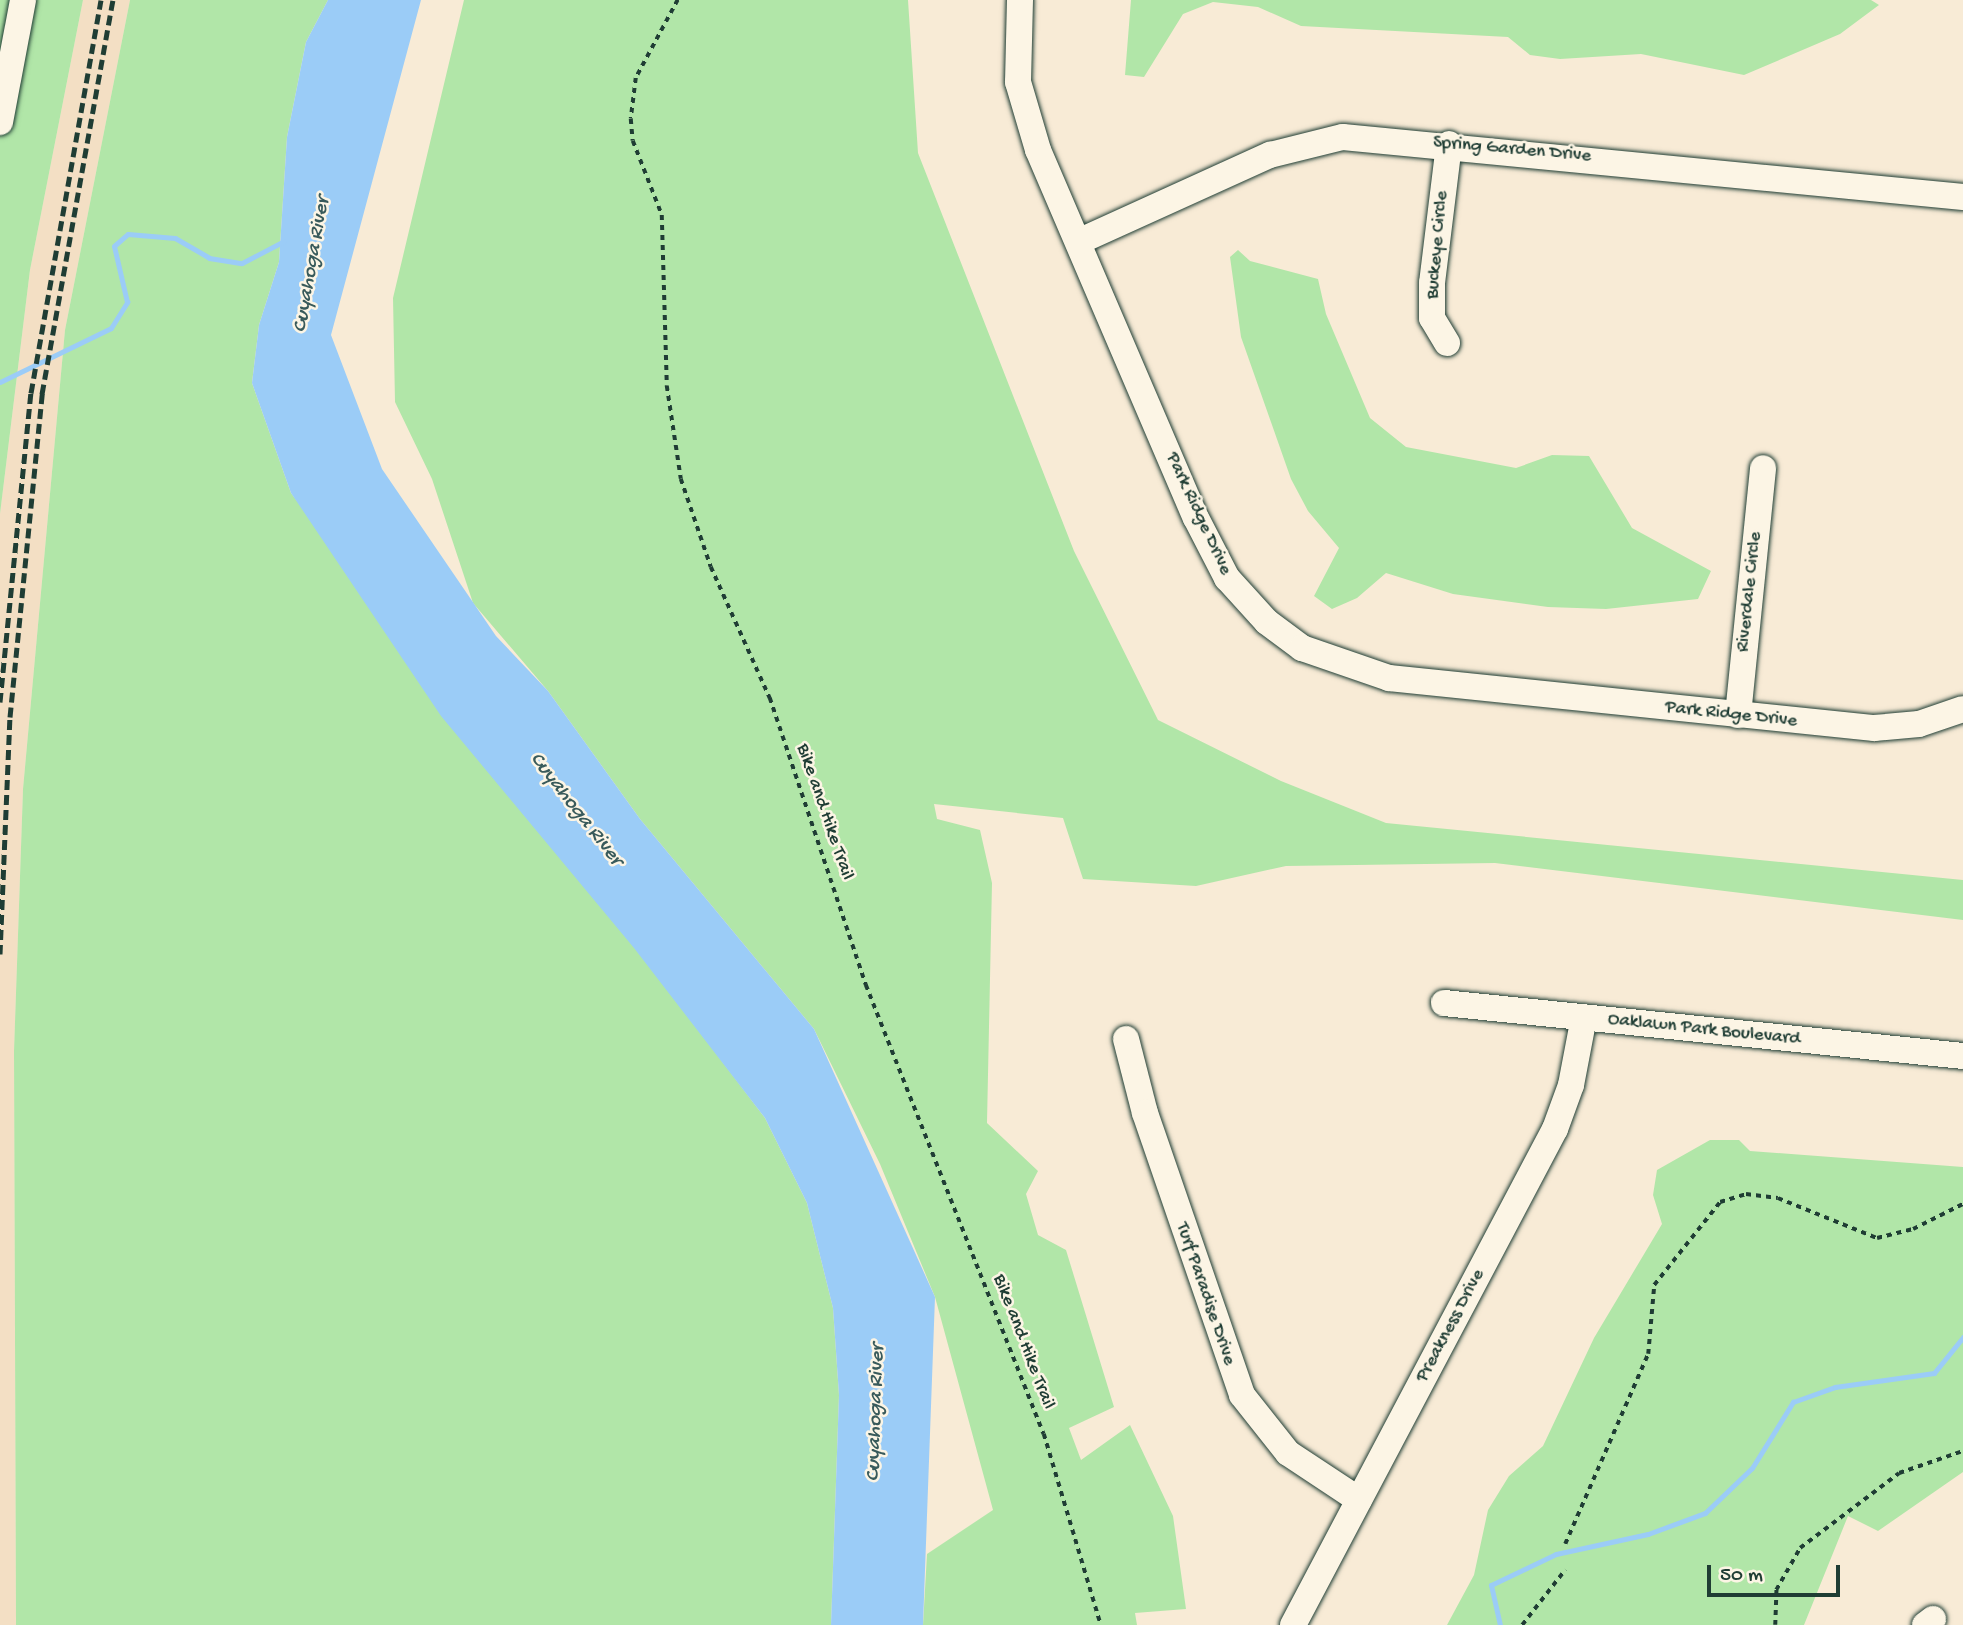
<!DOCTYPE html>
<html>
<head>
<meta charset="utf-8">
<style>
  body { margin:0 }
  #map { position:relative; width:1963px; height:1625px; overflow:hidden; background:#f8ebd6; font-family:"Gochi Hand",sans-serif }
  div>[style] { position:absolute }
  .built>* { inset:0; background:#f3dfc4 }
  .green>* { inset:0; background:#b1e6a8 }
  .water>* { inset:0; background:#9bccf7 }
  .stream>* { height:5px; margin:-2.5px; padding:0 2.5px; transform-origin:2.5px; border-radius:2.5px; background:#9bccf7 }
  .path>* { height:3.5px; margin-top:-1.75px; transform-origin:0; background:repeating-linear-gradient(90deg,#1f3d34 0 5px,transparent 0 10px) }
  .roads { filter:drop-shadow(0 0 2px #1f3d34) drop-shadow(0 0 2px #1f3d34) }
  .minor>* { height:26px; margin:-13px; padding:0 13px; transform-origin:13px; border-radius:13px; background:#fcf5e5 }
  .rail>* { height:5px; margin-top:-2.5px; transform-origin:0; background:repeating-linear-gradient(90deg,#1f3d34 0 10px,transparent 0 15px) }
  span { translate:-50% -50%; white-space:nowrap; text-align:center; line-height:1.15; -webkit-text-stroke:5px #fcf5e5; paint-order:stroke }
  .street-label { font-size:19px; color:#1f3d34 }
  .water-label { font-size:21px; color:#385a5b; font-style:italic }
  .scale { position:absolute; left:1707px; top:1565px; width:133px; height:32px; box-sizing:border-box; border:4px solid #1f3d34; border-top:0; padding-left:9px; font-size:21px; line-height:24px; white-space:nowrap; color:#1f3d34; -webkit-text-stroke:5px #fcf5e5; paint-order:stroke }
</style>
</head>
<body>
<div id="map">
  <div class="built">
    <i style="clip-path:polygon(83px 0,130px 0,65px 330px,23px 789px,14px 1051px,16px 1625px,0 1625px,0 514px,30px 270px)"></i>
  </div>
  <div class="green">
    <i style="clip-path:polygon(0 0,83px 0,30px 270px,0 514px)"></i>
    <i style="clip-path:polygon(130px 0,328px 0,306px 42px,287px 137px,279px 262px,259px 325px,252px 383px,291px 493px,765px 1118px,807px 1203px,833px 1308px,839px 1395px,831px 1625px,16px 1625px,14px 1051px,23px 789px,65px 330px)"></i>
    <i style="clip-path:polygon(464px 0,908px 0,918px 153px,1074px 551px,1158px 720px,1281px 781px,1386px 823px,1963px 880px,1963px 920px,1495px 863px,1286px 866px,1196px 886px,1083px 879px,1063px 818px,934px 804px,937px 819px,980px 830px,992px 883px,987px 1123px,1038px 1171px,1026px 1194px,1038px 1235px,1066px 1250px,1114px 1407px,1069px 1428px,1081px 1460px,1130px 1425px,1173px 1516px,1186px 1609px,1135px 1613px,1137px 1625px,923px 1625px,927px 1554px,993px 1510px,935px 1297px,880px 1164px,814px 1029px,640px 819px,548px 691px,473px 603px,432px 479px,395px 402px,393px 298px)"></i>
    <i style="clip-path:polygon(1131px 0,1871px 0,1879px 5px,1840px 34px,1744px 75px,1641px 54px,1560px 59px,1530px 55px,1508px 37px,1301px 26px,1258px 7px,1213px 2px,1183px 14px,1144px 77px,1125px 75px)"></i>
    <i style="clip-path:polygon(1238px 250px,1250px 261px,1318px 279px,1326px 314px,1370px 418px,1406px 447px,1516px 468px,1552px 455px,1589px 456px,1632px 528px,1711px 571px,1698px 599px,1606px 609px,1548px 607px,1453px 594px,1386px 573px,1357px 598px,1332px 609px,1314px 596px,1339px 548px,1308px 511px,1291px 479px,1241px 337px,1230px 257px)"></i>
    <i style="clip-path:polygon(1710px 1140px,1739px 1140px,1750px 1151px,1963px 1167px,1963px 1472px,1878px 1531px,1848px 1516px,1804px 1625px,1447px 1625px,1474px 1575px,1488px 1510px,1509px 1476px,1543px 1446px,1594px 1338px,1662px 1224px,1653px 1195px,1657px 1170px)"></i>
  </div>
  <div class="water">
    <i style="clip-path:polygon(328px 0,421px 0,331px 335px,382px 469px,496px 636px,548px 691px,640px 819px,814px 1029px,935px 1297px,923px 1625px,831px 1625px,839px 1395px,833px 1308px,807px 1203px,765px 1118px,634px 948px,441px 716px,291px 493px,252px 383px,259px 325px,279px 262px,287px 137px,306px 42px)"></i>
  </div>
  <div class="stream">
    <i style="left:0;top:382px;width:123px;rotate:-25.9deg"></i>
    <i style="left:111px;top:328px;width:31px;rotate:-58deg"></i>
    <i style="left:127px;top:302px;width:57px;rotate:-103.1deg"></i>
    <i style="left:114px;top:246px;width:18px;rotate:-41deg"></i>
    <i style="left:128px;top:234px;width:47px;rotate:4.9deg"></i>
    <i style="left:175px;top:238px;width:39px;rotate:30deg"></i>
    <i style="left:209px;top:258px;width:33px;rotate:9deg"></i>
    <i style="left:242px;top:263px;width:47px;rotate:-27.6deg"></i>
    <i style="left:1500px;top:1625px;width:41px;rotate:-102.7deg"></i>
    <i style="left:1491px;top:1585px;width:72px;rotate:-25.5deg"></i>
    <i style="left:1556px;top:1554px;width:94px;rotate:-12.3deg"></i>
    <i style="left:1648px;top:1534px;width:61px;rotate:-20.2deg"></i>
    <i style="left:1705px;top:1513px;width:65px;rotate:-43.8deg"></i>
    <i style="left:1752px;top:1468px;width:78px;rotate:-58.2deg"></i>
    <i style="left:1793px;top:1402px;width:45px;rotate:-19.7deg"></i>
    <i style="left:1835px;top:1387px;width:100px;rotate:-8deg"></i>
    <i style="left:1934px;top:1373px;width:46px;rotate:-51.1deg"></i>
  </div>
  <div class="path">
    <i style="left:678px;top:0;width:89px;rotate:118.3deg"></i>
    <i style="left:636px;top:78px;width:41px;rotate:97deg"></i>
    <i style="left:631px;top:119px;width:22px;rotate:85deg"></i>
    <i style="left:633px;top:141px;width:79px;rotate:68.6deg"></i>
    <i style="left:662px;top:215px;width:171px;rotate:88.3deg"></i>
    <i style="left:667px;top:386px;width:94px;rotate:81.4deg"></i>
    <i style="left:681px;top:479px;width:93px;rotate:71.2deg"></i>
    <i style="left:711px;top:567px;width:144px;rotate:65.8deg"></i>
    <i style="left:770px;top:698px;width:303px;rotate:71.5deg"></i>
    <i style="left:866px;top:985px;width:483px;rotate:68.4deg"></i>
    <i style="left:1044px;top:1434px;width:199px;rotate:73.4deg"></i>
    <i style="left:1565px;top:1544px;width:207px;rotate:-66.4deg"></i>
    <i style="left:1648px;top:1354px;width:69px;rotate:-85deg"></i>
    <i style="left:1654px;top:1285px;width:106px;rotate:-51.5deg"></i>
    <i style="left:1720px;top:1202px;width:27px;rotate:-17deg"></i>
    <i style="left:1746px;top:1194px;width:32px;rotate:7deg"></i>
    <i style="left:1778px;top:1198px;width:107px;rotate:22deg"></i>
    <i style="left:1877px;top:1238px;width:37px;rotate:-14deg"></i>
    <i style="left:1913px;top:1229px;width:56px;rotate:-26.6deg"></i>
    <i style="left:1522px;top:1625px;width:70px;rotate:-52deg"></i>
    <i style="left:1775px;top:1625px;width:35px;rotate:-88deg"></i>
    <i style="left:1776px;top:1590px;width:48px;rotate:-60.3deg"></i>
    <i style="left:1800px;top:1548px;width:124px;rotate:-37.1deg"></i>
    <i style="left:1899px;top:1473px;width:68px;rotate:-19deg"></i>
  </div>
  <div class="roads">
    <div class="minor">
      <i style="left:1020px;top:0;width:82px;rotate:91.4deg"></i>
      <i style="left:1018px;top:82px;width:71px;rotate:73.6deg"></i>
      <i style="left:1038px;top:150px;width:400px;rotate:66.8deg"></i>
      <i style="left:1196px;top:518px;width:68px;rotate:62.7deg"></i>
      <i style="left:1227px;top:578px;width:59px;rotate:47.7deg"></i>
      <i style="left:1267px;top:622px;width:44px;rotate:36.6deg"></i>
      <i style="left:1302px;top:648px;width:92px;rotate:19deg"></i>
      <i style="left:1389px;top:678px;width:488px;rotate:5.9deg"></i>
      <i style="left:1874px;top:728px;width:45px;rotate:-5.1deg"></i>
      <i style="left:1919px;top:724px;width:46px;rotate:-18.8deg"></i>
      <i style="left:0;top:122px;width:124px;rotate:-79.3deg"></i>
      <i style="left:1080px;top:241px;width:209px;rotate:-24.4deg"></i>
      <i style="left:1270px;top:155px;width:75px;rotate:-13.9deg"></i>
      <i style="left:1343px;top:137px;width:623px;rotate:5.53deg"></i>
      <i style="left:1447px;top:343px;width:29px;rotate:-121deg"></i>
      <i style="left:1432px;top:318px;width:35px;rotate:-90deg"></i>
      <i style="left:1432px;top:283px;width:140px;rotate:-83deg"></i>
      <i style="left:1738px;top:715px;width:248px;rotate:-84.2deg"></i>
      <i style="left:1444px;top:1003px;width:522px;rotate:5.83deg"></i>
      <i style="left:1126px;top:1039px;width:76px;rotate:75.6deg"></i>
      <i style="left:1145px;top:1113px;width:298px;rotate:71deg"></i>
      <i style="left:1242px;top:1395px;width:74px;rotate:51.6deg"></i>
      <i style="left:1288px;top:1453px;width:85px;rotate:33.5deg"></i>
      <i style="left:1293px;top:1625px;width:561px;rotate:-62.16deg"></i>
      <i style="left:1555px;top:1129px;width:47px;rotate:-70deg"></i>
      <i style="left:1571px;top:1085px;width:69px;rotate:-79.2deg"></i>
      <i style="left:1925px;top:1625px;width:10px;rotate:-37deg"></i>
    </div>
  </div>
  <div class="rail">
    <i style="left:0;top:702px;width:311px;rotate:-84.3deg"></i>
    <i style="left:31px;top:393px;width:399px;rotate:-79.9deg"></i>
    <i style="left:0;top:954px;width:237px;rotate:-87.6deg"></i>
    <i style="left:10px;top:717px;width:325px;rotate:-84.3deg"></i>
    <i style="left:42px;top:394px;width:400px;rotate:-79.8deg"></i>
  </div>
  <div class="street-label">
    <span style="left:1512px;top:150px;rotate:5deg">Spring Garden Drive</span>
    <span style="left:1438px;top:245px;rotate:-85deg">Buckeye Circle</span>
    <span style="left:1198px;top:514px;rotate:65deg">Park Ridge Drive</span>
    <span style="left:1750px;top:592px;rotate:-84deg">Riverdale Circle</span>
    <span style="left:1731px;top:715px;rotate:6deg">Park Ridge Drive</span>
    <span style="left:824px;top:812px;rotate:71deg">Bike and Hike Trail</span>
    <span style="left:1704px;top:1030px;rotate:6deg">Oaklawn Park Boulevard</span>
    <span style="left:1205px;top:1294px;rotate:71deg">Turf Paradise Drive</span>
    <span style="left:1451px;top:1326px;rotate:-62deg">Preakness Drive</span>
    <span style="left:1023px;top:1342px;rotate:69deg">Bike and Hike Trail</span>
  </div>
  <div class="water-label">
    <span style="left:313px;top:265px;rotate:-80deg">Cuyahoga River</span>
    <span style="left:575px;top:810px;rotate:52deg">Cuyahoga River</span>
    <span style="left:877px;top:1413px;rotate:-88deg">Cuyahoga River</span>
  </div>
  <div class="scale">50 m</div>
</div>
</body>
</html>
